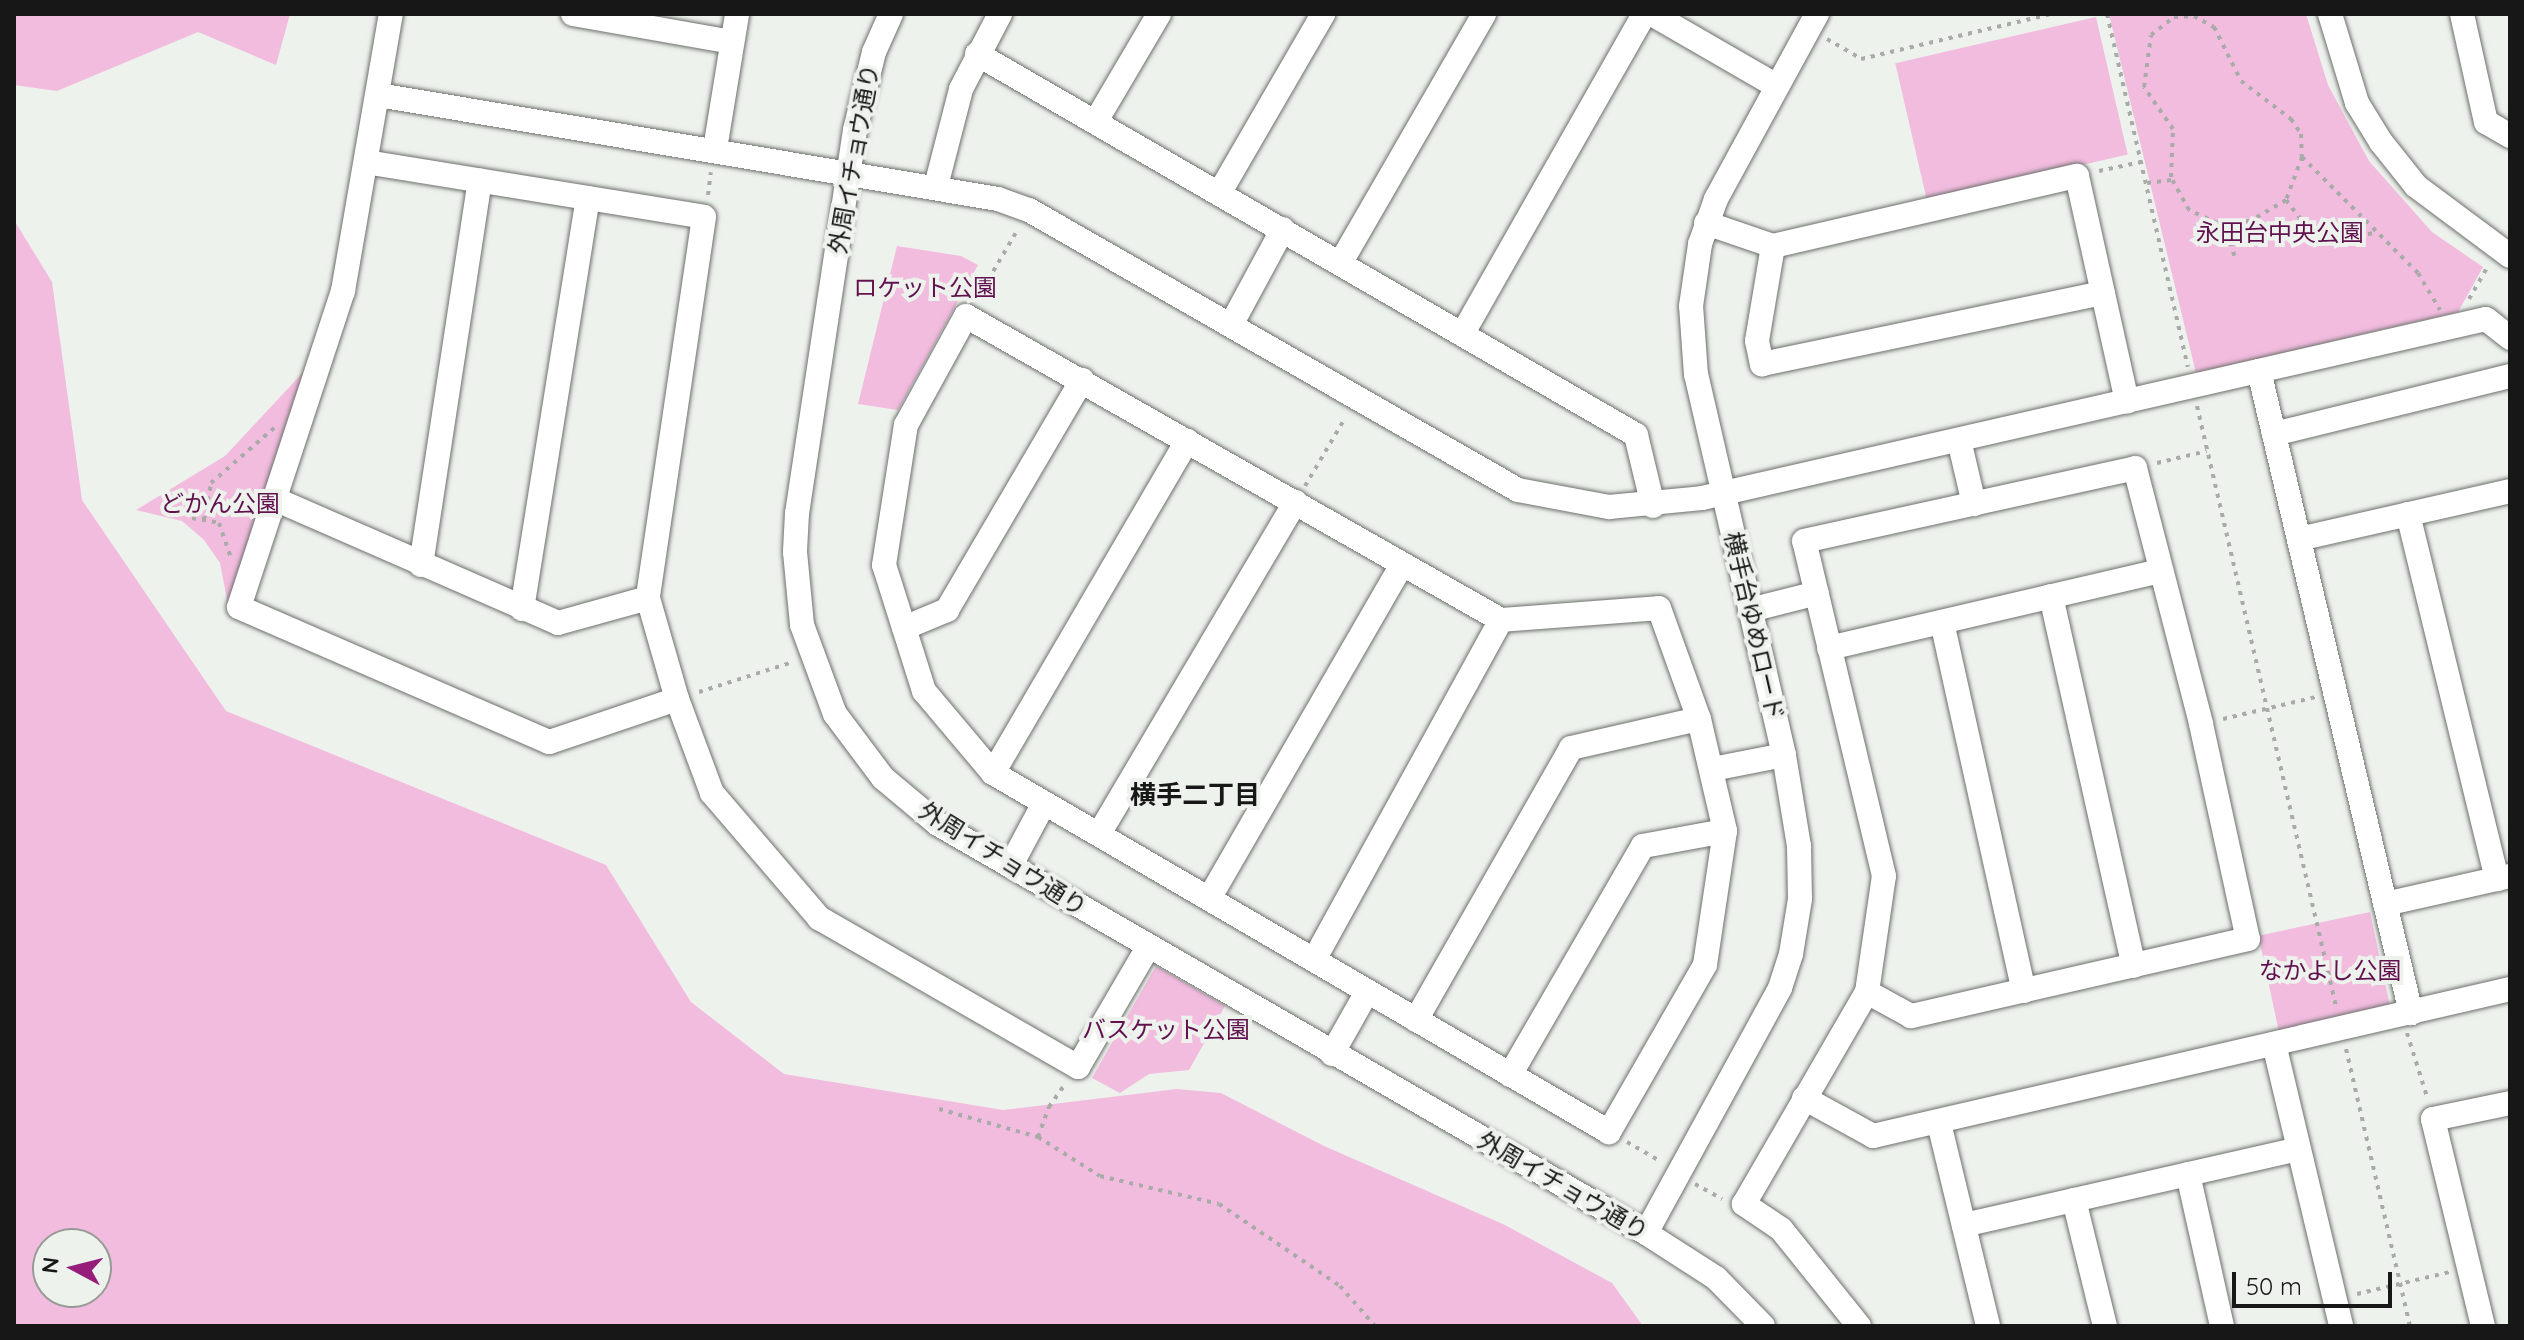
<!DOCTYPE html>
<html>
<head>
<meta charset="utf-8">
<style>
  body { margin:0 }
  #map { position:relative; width:2524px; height:1340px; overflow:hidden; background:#eef2ed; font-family:Quicksand,"Noto Sans JP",sans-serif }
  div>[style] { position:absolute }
  .green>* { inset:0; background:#f2bcdf; transform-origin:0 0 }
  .path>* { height:4px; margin-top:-2px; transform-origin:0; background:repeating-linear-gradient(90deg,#a8aba8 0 4px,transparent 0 10px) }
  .roads { filter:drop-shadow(0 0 2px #6d706c) drop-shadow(0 0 2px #6d706c) }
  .minor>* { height:24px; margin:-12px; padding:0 12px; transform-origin:12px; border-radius:12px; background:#fff }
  span { translate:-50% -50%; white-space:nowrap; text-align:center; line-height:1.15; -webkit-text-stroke:8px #eef2ed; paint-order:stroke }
  .street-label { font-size:24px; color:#161716 }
  .park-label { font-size:24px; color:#61114e }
  .neighbourhood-label { font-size:26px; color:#161716; font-weight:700 }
  .frame { position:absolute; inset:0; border:16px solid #161716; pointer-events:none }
  .north { position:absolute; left:32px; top:1228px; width:80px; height:80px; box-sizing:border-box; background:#eef2ed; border:2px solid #989a97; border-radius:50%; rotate:277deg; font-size:22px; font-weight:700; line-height:32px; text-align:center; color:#161716 }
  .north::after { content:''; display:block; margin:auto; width:28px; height:36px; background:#961e7a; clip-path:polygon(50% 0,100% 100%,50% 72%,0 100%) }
  .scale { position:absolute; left:2232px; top:1272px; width:160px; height:36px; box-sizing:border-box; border:4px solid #161716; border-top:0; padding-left:10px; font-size:24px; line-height:28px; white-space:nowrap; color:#161716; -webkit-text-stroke:6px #eef2ed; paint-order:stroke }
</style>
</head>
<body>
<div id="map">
  <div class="green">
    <i style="clip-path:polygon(14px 14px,290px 14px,276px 65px,198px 32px,57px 91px,14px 85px)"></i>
    <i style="clip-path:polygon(2109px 14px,2306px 14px,2328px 85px,2369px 161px,2432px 232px,2483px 267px,2458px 312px,2196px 373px)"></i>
    <i style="left:2096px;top:17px;width:141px;height:206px;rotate:77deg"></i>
    <i style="clip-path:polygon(evenodd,14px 220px,52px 282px,82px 500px,226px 711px,606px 865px,691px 1002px,784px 1074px,1003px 1110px,1177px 1089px,1221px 1093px,1324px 1146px,1505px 1225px,1612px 1283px,1643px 1326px,14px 1326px,14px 220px,96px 1244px,96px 1292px,48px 1292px,48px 1244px,96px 1244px)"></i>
    <i style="clip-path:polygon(897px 246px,961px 256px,978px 265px,898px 410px,858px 404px)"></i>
    <i style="clip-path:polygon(307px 368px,228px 605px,220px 563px,204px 540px,182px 521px,136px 510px,225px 456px)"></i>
    <i style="left:2370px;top:912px;width:97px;height:114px;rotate:78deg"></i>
    <i style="clip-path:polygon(1156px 966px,1225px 1006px,1189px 1070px,1149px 1074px,1120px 1093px,1092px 1078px)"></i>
  </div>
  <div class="path">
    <i style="left:2107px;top:14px;width:362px;rotate:77.1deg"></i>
    <i style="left:1827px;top:39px;width:39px;rotate:30deg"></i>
    <i style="left:1861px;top:59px;width:196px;rotate:-13.3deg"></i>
    <i style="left:2302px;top:157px;width:46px;rotate:110.4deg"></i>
    <i style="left:2286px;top:200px;width:42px;rotate:149.7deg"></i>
    <i style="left:2250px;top:221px;width:33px;rotate:177deg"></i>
    <i style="left:2217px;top:223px;width:31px;rotate:-155deg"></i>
    <i style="left:2189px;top:210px;width:38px;rotate:-119deg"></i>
    <i style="left:2171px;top:177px;width:48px;rotate:-87.6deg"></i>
    <i style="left:2173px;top:129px;width:51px;rotate:-124.6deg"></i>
    <i style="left:2144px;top:87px;width:52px;rotate:-82.3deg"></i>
    <i style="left:2151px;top:35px;width:29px;rotate:-38deg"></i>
    <i style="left:2174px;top:17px;width:20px;rotate:-3deg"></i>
    <i style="left:2194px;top:16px;width:23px;rotate:29deg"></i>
    <i style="left:2214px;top:27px;width:60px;rotate:63.4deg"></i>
    <i style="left:2241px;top:81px;width:63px;rotate:37.2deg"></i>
    <i style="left:2291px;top:119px;width:18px;rotate:56deg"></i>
    <i style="left:2301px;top:134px;width:23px;rotate:88deg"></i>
    <i style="left:2302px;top:157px;width:164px;rotate:45deg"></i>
    <i style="left:2418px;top:273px;width:43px;rotate:59.3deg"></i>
    <i style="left:2099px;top:171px;width:43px;rotate:-12.1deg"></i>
    <i style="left:2147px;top:183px;width:25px;rotate:-7deg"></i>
    <i style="left:708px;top:195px;width:23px;rotate:-83deg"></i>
    <i style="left:2286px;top:200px;width:54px;rotate:52.5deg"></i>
    <i style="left:2319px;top:243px;width:56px;rotate:-10.3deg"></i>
    <i style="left:2225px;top:223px;width:36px;rotate:74deg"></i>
    <i style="left:978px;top:297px;width:79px;rotate:-59.5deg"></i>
    <i style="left:2469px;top:299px;width:39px;rotate:-60deg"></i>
    <i style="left:2197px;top:406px;width:616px;rotate:76.96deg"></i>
    <i style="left:2157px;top:463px;width:51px;rotate:-13.5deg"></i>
    <i style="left:1305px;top:486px;width:79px;rotate:-59.5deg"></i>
    <i style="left:192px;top:518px;width:27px;rotate:10deg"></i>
    <i style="left:219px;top:523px;width:39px;rotate:71deg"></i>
    <i style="left:204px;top:520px;width:38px;rotate:-79deg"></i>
    <i style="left:211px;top:483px;width:84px;rotate:-41.1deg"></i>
    <i style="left:699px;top:692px;width:99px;rotate:-17.7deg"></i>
    <i style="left:2223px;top:719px;width:96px;rotate:-13.3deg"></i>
    <i style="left:2407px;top:1033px;width:67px;rotate:72.6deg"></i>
    <i style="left:2346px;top:1049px;width:284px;rotate:77deg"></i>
    <i style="left:939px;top:1109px;width:103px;rotate:15.8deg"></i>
    <i style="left:1038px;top:1137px;width:73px;rotate:32.2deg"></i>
    <i style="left:1100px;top:1176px;width:122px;rotate:13.2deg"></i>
    <i style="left:1219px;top:1204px;width:146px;rotate:34.1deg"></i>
    <i style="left:1340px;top:1286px;width:53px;rotate:48.8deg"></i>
    <i style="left:1038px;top:1137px;width:32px;rotate:-70deg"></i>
    <i style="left:1049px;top:1107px;width:29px;rotate:-55deg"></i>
    <i style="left:1627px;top:1142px;width:39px;rotate:30deg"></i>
    <i style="left:1695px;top:1184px;width:31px;rotate:29deg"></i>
    <i style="left:2357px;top:1294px;width:96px;rotate:-13.3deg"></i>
  </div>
  <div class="roads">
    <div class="minor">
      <i style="left:573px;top:14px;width:161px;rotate:10deg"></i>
      <i style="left:891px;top:14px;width:42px;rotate:114.1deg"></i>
      <i style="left:874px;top:52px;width:80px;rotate:103.7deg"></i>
      <i style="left:855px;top:130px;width:387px;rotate:98.6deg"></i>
      <i style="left:797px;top:513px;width:39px;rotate:93deg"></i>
      <i style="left:795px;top:552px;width:73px;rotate:84.5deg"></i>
      <i style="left:802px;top:625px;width:95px;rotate:69.7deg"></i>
      <i style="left:835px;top:714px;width:80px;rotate:53.1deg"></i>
      <i style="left:883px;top:778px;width:72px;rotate:39.9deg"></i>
      <i style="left:938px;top:824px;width:818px;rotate:30.01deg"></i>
      <i style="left:1646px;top:1233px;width:83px;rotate:32.7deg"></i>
      <i style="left:1716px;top:1278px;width:67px;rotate:45.6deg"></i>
      <i style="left:1652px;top:14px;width:142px;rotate:30deg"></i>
      <i style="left:2330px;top:14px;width:93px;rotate:73.1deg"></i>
      <i style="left:2357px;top:103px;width:46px;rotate:58.4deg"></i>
      <i style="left:2381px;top:142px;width:56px;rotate:51.5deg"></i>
      <i style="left:2416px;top:186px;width:117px;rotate:36.7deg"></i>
      <i style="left:2462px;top:14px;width:111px;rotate:77.5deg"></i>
      <i style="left:2486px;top:122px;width:28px;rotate:30deg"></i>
      <i style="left:977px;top:54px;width:761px;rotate:30.03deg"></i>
      <i style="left:1636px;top:435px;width:73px;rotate:76.5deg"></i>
      <i style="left:378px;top:95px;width:629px;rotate:9.52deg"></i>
      <i style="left:998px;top:199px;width:33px;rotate:20deg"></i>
      <i style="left:1029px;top:210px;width:563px;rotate:29.8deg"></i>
      <i style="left:1518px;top:490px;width:93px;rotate:10.6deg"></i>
      <i style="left:1609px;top:507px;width:93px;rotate:-5.5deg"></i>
      <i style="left:1702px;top:498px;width:804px;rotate:-12.86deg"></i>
      <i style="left:2486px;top:319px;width:31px;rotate:38deg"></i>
      <i style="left:1096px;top:121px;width:124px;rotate:-59.5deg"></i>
      <i style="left:715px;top:149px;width:137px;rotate:-80.7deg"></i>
      <i style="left:366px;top:162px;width:342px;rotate:9.2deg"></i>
      <i style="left:704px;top:217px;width:385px;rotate:98.4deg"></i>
      <i style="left:648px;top:598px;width:105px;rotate:74deg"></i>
      <i style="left:677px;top:699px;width:135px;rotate:161.4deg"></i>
      <i style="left:549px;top:742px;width:338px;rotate:-156.5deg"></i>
      <i style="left:239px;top:607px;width:333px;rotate:-71.8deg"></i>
      <i style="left:343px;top:291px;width:281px;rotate:-80.2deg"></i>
      <i style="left:936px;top:186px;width:100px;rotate:-75.5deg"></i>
      <i style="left:961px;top:89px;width:85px;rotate:-62.5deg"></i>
      <i style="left:1220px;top:192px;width:206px;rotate:-59.9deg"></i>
      <i style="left:1706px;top:223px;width:71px;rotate:18.9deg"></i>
      <i style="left:1773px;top:246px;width:312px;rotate:-13deg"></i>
      <i style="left:2077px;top:176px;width:231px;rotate:77.5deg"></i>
      <i style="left:1773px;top:246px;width:96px;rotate:99.6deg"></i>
      <i style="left:1757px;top:341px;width:24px;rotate:78deg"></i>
      <i style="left:1762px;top:364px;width:348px;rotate:-11.8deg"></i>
      <i style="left:1341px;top:262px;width:286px;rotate:-60deg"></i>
      <i style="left:966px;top:316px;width:615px;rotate:29.61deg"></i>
      <i style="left:1501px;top:620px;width:158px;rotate:-4.3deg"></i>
      <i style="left:1659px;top:608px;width:118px;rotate:70.2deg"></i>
      <i style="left:1699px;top:719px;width:115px;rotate:76.9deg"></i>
      <i style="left:1725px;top:831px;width:135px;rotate:98.5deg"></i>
      <i style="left:1705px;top:965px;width:193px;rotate:119.9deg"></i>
      <i style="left:1609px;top:1132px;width:713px;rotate:-149.77deg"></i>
      <i style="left:993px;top:773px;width:107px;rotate:-130.1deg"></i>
      <i style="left:924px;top:691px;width:132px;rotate:-107.6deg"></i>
      <i style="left:884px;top:565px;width:142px;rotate:-81.1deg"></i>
      <i style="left:906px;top:425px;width:124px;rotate:-61.2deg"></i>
      <i style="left:1231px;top:325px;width:109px;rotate:-61.6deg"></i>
      <i style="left:1463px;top:333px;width:367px;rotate:-60.4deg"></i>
      <i style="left:2259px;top:371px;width:660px;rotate:76.68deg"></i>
      <i style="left:2274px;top:434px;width:243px;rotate:-13.8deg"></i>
      <i style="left:1959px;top:440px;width:66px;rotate:76.8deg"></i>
      <i style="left:277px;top:500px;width:307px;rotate:23.6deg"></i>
      <i style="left:558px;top:623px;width:93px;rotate:-15.5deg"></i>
      <i style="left:2408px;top:514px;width:376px;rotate:76.3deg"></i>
      <i style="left:2299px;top:539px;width:216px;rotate:-12.8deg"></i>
      <i style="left:421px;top:565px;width:389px;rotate:-81.3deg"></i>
      <i style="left:2051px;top:596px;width:379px;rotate:77.4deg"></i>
      <i style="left:522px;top:609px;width:416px;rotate:-80.9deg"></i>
      <i style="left:1750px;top:610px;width:69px;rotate:-14.2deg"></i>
      <i style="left:1942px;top:622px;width:378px;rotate:77.5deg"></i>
      <i style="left:904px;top:628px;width:47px;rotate:-22.7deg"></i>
      <i style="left:947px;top:610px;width:267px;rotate:-59.6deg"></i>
      <i style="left:1829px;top:648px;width:341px;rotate:-13.1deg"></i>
      <i style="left:677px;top:699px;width:100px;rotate:69.6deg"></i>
      <i style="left:712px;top:793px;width:165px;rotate:49.4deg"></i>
      <i style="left:819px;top:918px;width:299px;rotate:29.9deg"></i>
      <i style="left:1078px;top:1067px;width:139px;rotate:-59.7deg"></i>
      <i style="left:1713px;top:769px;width:72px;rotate:-11.2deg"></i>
      <i style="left:993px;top:773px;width:385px;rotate:-59.7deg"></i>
      <i style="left:1099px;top:834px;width:386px;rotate:-59.4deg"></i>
      <i style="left:1011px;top:865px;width:68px;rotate:-61.9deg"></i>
      <i style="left:1210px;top:897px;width:384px;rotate:-60deg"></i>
      <i style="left:2385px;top:904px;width:128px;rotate:-12.6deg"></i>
      <i style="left:1314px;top:960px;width:388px;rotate:-61.2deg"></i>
      <i style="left:1416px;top:1020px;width:313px;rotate:-60.3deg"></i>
      <i style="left:1571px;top:748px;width:131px;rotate:-12.8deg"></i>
      <i style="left:2274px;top:1044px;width:290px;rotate:76.6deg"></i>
      <i style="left:1332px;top:1054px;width:71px;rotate:-60.6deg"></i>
      <i style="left:1510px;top:1075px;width:265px;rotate:-59.9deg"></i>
      <i style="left:1643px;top:846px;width:83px;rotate:-10.4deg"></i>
      <i style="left:1804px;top:1098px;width:79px;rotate:28.8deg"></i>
      <i style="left:1873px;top:1136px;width:654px;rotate:-12.99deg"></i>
      <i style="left:1939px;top:1123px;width:209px;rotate:76.4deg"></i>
      <i style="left:2188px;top:1174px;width:156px;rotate:77.4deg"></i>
      <i style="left:2074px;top:1200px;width:130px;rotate:76.2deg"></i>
      <i style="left:1964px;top:1225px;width:343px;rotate:-12.8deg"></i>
      <i style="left:1646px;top:1233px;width:279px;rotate:-61.3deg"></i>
      <i style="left:1780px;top:988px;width:36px;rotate:-72deg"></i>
      <i style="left:1791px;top:954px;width:56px;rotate:-80.7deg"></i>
      <i style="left:1800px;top:899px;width:53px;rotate:-91.1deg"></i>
      <i style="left:1799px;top:846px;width:92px;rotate:-99.4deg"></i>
      <i style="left:1784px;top:755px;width:390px;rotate:-103deg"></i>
      <i style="left:1696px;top:375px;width:69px;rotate:-94.1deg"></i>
      <i style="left:1691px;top:306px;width:63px;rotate:-81.7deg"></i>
      <i style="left:1700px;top:244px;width:48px;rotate:-70.4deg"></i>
      <i style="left:1716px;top:199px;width:211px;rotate:-61.4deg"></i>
      <i style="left:1859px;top:1326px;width:124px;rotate:-128.8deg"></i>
      <i style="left:1781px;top:1229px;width:45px;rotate:-146deg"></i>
      <i style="left:1744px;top:1204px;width:245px;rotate:-59.9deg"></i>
      <i style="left:1867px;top:992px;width:117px;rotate:-81.7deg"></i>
      <i style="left:1884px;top:876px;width:344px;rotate:-103.4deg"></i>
      <i style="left:1804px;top:541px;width:339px;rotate:-12.4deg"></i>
      <i style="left:2135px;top:468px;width:264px;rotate:75.5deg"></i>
      <i style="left:2201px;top:724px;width:220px;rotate:77.7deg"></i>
      <i style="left:2248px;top:939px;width:346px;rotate:167.1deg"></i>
      <i style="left:1911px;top:1016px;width:50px;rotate:-151.4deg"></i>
      <i style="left:2483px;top:1326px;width:213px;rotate:-103.6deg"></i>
      <i style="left:2433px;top:1119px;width:79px;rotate:-11.7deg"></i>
    </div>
  </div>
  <div class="street-label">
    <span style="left:854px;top:159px;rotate:-80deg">外周イチョウ通り</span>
    <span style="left:1754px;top:626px;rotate:77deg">横手台ゆめロード</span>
    <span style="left:1003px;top:859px;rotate:32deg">外周イチョウ通り</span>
    <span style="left:1563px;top:1186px;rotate:30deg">外周イチョウ通り</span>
  </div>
  <div class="park-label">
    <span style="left:2280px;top:233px">永田台中央公園</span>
    <span style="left:925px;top:288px">ロケット公園</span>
    <span style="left:220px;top:504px">どかん公園</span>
    <span style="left:2330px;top:971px">なかよし公園</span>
    <span style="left:1166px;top:1030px">バスケット公園</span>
  </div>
  <div class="neighbourhood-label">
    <span style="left:1195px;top:795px">横手二丁目</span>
  </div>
  <div class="frame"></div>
  <div class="north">N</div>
  <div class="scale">50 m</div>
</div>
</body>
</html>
